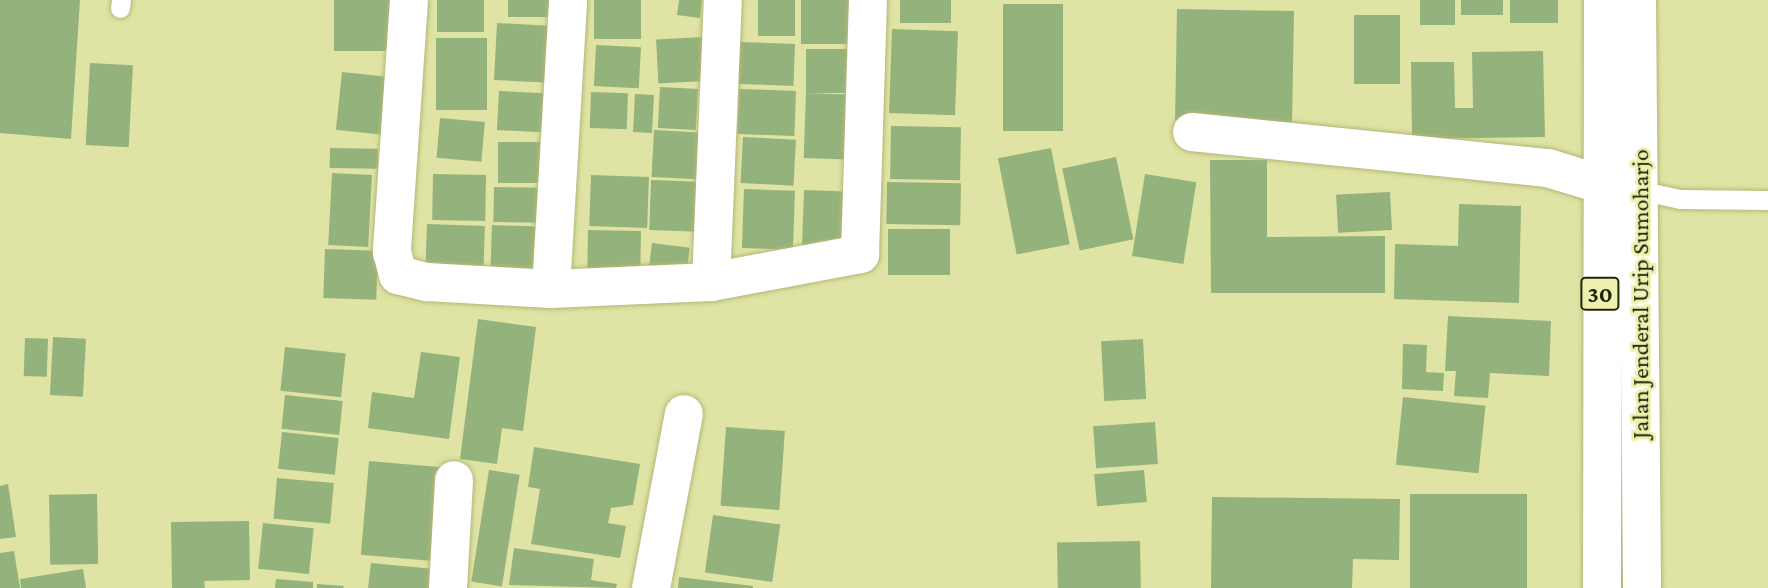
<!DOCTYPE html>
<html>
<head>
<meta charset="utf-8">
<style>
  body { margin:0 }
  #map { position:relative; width:1768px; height:588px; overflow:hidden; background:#dfe4a4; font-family:"Crimson Pro",serif }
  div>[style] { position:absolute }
  .building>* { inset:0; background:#94b27b; transform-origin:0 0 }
  .roads { filter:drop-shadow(0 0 2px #b3b778) drop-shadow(0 0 2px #b3b778) }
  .service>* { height:19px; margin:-9.5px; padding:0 9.5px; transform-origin:9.5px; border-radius:9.5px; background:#fff }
  .minor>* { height:38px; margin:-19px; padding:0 19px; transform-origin:19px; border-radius:19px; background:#fff }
  .trunk>* { height:38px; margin:-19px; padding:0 19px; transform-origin:19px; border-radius:19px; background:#fff }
  span { translate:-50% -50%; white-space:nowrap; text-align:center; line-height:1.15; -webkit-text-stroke:6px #ecf1b0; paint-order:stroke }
  .shield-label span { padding:2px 5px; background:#ecf1b0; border:2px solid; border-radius:5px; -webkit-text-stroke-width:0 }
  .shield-label { font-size:23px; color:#222309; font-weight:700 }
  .street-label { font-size:24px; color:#222309 }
</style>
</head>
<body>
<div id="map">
  <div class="building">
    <i style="clip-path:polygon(0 0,80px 0,71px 139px,0 133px)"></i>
    <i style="left:334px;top:0;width:67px;height:51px"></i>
    <i style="left:437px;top:0;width:47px;height:32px"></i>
    <i style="left:508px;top:0;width:41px;height:17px"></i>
    <i style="left:594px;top:0;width:47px;height:39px"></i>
    <i style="clip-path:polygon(679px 0,702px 0,700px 18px,677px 15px)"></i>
    <i style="left:758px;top:0;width:37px;height:36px"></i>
    <i style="left:801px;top:0;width:60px;height:44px"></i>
    <i style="left:900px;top:0;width:51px;height:23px"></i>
    <i style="left:1420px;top:0;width:35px;height:25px"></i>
    <i style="left:1461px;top:0;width:42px;height:15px"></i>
    <i style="left:1510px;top:0;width:48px;height:23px"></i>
    <i style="left:1003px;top:4px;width:60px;height:127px"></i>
    <i style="left:1177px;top:9px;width:117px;height:111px;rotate:1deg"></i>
    <i style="left:1354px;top:15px;width:46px;height:69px"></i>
    <i style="left:497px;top:23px;width:51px;height:57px;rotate:3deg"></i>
    <i style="left:892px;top:29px;width:66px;height:84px;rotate:2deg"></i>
    <i style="left:704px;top:37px;width:44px;height:48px;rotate:87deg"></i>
    <i style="left:436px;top:38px;width:51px;height:72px"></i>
    <i style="left:740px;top:42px;width:55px;height:42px;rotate:2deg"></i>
    <i style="left:596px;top:45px;width:45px;height:41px;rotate:3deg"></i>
    <i style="left:806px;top:49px;width:48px;height:44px"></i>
    <i style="clip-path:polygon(1543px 51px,1545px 137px,1412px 139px,1411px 62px,1454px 62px,1455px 108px,1473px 108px,1472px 52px)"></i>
    <i style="left:90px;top:63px;width:43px;height:82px;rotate:3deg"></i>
    <i style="left:342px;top:72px;width:45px;height:58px;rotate:6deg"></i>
    <i style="left:660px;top:87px;width:38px;height:41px;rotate:3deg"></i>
    <i style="left:739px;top:89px;width:57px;height:45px;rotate:2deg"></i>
    <i style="left:499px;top:91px;width:45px;height:39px;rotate:3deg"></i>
    <i style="left:591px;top:92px;width:37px;height:36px;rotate:2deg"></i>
    <i style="left:806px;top:93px;width:51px;height:65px;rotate:2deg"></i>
    <i style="left:635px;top:94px;width:19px;height:38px;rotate:3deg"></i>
    <i style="left:440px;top:118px;width:45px;height:40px;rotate:5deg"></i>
    <i style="left:891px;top:126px;width:70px;height:53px;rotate:1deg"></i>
    <i style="left:654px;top:130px;width:55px;height:47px;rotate:3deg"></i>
    <i style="left:743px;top:137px;width:53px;height:46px;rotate:3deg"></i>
    <i style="left:498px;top:142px;width:46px;height:41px"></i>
    <i style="left:330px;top:148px;width:48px;height:20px;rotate:1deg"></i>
    <i style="left:1051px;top:148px;width:98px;height:54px;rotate:79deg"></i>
    <i style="left:1116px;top:157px;width:84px;height:55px;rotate:78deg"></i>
    <i style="clip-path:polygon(1210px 160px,1267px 160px,1267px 237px,1385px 236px,1385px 293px,1211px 293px)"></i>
    <i style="left:332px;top:173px;width:40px;height:72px;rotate:3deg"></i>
    <i style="left:433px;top:174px;width:53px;height:46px;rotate:1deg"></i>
    <i style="left:1145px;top:174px;width:52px;height:83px;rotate:9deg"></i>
    <i style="left:591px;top:175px;width:58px;height:51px;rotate:2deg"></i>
    <i style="left:651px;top:180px;width:56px;height:50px;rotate:2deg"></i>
    <i style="left:887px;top:182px;width:74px;height:42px;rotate:1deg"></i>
    <i style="left:494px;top:187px;width:50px;height:35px;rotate:1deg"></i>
    <i style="left:744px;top:189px;width:51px;height:59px;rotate:2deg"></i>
    <i style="left:804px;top:190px;width:48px;height:60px;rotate:2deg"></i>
    <i style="left:1390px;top:192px;width:38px;height:54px;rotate:87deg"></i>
    <i style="clip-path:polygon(1459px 204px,1521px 206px,1519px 303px,1394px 299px,1395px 244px,1458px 246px)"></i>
    <i style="left:427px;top:224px;width:58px;height:48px;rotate:2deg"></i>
    <i style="left:492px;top:225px;width:51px;height:45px;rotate:2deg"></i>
    <i style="left:888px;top:229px;width:62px;height:46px"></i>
    <i style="left:588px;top:230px;width:53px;height:44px;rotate:1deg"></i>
    <i style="left:652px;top:243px;width:38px;height:29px;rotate:7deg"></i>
    <i style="left:325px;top:249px;width:53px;height:49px;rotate:2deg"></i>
    <i style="clip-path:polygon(1448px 316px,1551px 321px,1549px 376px,1490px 373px,1488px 398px,1454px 396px,1456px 371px,1445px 371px)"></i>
    <i style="clip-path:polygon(478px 319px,536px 327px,523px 431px,502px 428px,497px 464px,460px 459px)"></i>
    <i style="left:53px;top:337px;width:33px;height:58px;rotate:3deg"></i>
    <i style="left:25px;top:338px;width:23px;height:38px;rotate:2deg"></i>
    <i style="left:1143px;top:339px;width:60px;height:42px;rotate:87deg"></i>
    <i style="clip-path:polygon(1403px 344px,1427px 345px,1426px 372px,1444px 373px,1443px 391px,1402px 389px)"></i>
    <i style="left:285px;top:347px;width:61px;height:44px;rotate:6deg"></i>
    <i style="clip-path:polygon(421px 352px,460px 357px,449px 439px,368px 428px,372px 392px,414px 398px)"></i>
    <i style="left:285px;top:395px;width:58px;height:34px;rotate:6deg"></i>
    <i style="left:1403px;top:397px;width:83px;height:68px;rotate:6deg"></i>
    <i style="left:1155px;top:422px;width:42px;height:62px;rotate:86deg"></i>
    <i style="left:726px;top:427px;width:59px;height:79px;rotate:4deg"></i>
    <i style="left:282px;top:432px;width:57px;height:37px;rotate:6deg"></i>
    <i style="clip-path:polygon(534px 447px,640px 464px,633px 505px,611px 508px,608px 523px,626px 526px,620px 558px,531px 544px,540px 489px,528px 487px)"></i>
    <i style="left:369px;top:461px;width:75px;height:94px;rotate:5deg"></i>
    <i style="left:489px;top:470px;width:31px;height:113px;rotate:9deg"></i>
    <i style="left:1144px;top:470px;width:32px;height:50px;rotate:85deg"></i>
    <i style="left:277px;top:478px;width:57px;height:41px;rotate:5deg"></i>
    <i style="clip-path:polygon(8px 484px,16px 537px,0 539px,0 486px)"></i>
    <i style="left:97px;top:494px;width:70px;height:48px;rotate:89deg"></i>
    <i style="left:1410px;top:494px;width:117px;height:94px"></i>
    <i style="clip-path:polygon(1212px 497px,1400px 499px,1399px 560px,1353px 559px,1352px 588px,1211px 588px)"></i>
    <i style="left:713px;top:515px;width:68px;height:58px;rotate:8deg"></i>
    <i style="clip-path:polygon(249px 521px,250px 580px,204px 581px,205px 588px,172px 588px,171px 522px)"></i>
    <i style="left:263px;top:523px;width:51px;height:46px;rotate:6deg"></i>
    <i style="left:1140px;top:541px;width:47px;height:83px;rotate:89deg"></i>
    <i style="clip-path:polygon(514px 548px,594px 559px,591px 580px,617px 584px,616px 588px,509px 585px)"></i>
    <i style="clip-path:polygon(14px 551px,20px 588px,0 588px,0 553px)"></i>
    <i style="clip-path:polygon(371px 563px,445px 570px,444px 588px,368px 588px)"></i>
    <i style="clip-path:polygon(83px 569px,86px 588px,21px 588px,20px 579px)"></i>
    <i style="clip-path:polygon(679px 577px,753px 586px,753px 588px,678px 588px)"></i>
    <i style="clip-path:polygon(276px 579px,313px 582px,313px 588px,275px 588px)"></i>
    <i style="clip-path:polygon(317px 584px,344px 586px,343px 588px,317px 588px)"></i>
  </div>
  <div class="roads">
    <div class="service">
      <i style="left:120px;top:8px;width:8px;rotate:-83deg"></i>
      <i style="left:1634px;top:189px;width:47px;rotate:12.3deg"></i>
      <i style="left:1680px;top:199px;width:88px;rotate:0.7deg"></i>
    </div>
    <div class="minor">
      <i style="left:409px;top:0;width:253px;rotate:93.9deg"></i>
      <i style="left:392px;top:252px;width:24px;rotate:75deg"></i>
      <i style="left:398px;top:275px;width:30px;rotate:14deg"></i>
      <i style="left:427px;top:282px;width:124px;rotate:3.2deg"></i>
      <i style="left:551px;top:289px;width:160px;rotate:-2.5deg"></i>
      <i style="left:711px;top:282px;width:152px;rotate:-10.6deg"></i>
      <i style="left:860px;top:254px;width:254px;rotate:-88.2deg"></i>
      <i style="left:1192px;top:132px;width:358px;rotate:5.8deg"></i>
      <i style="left:1548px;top:168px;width:54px;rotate:17.1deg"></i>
      <i style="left:711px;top:282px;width:282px;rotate:-87.6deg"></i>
      <i style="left:551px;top:289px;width:289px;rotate:-86.6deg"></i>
      <i style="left:448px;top:588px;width:108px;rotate:-86.8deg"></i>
      <i style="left:651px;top:588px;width:177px;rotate:-79.3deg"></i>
    </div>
    <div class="trunk">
      <i style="left:1637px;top:0;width:588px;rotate:89.51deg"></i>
      <i style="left:1602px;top:588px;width:588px;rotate:-89.9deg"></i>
    </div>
  </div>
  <div class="shield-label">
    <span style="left:1600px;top:294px">30</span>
  </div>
  <div class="street-label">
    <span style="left:1640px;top:294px;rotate:-90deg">Jalan Jenderal Urip Sumoharjo</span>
  </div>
</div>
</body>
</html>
